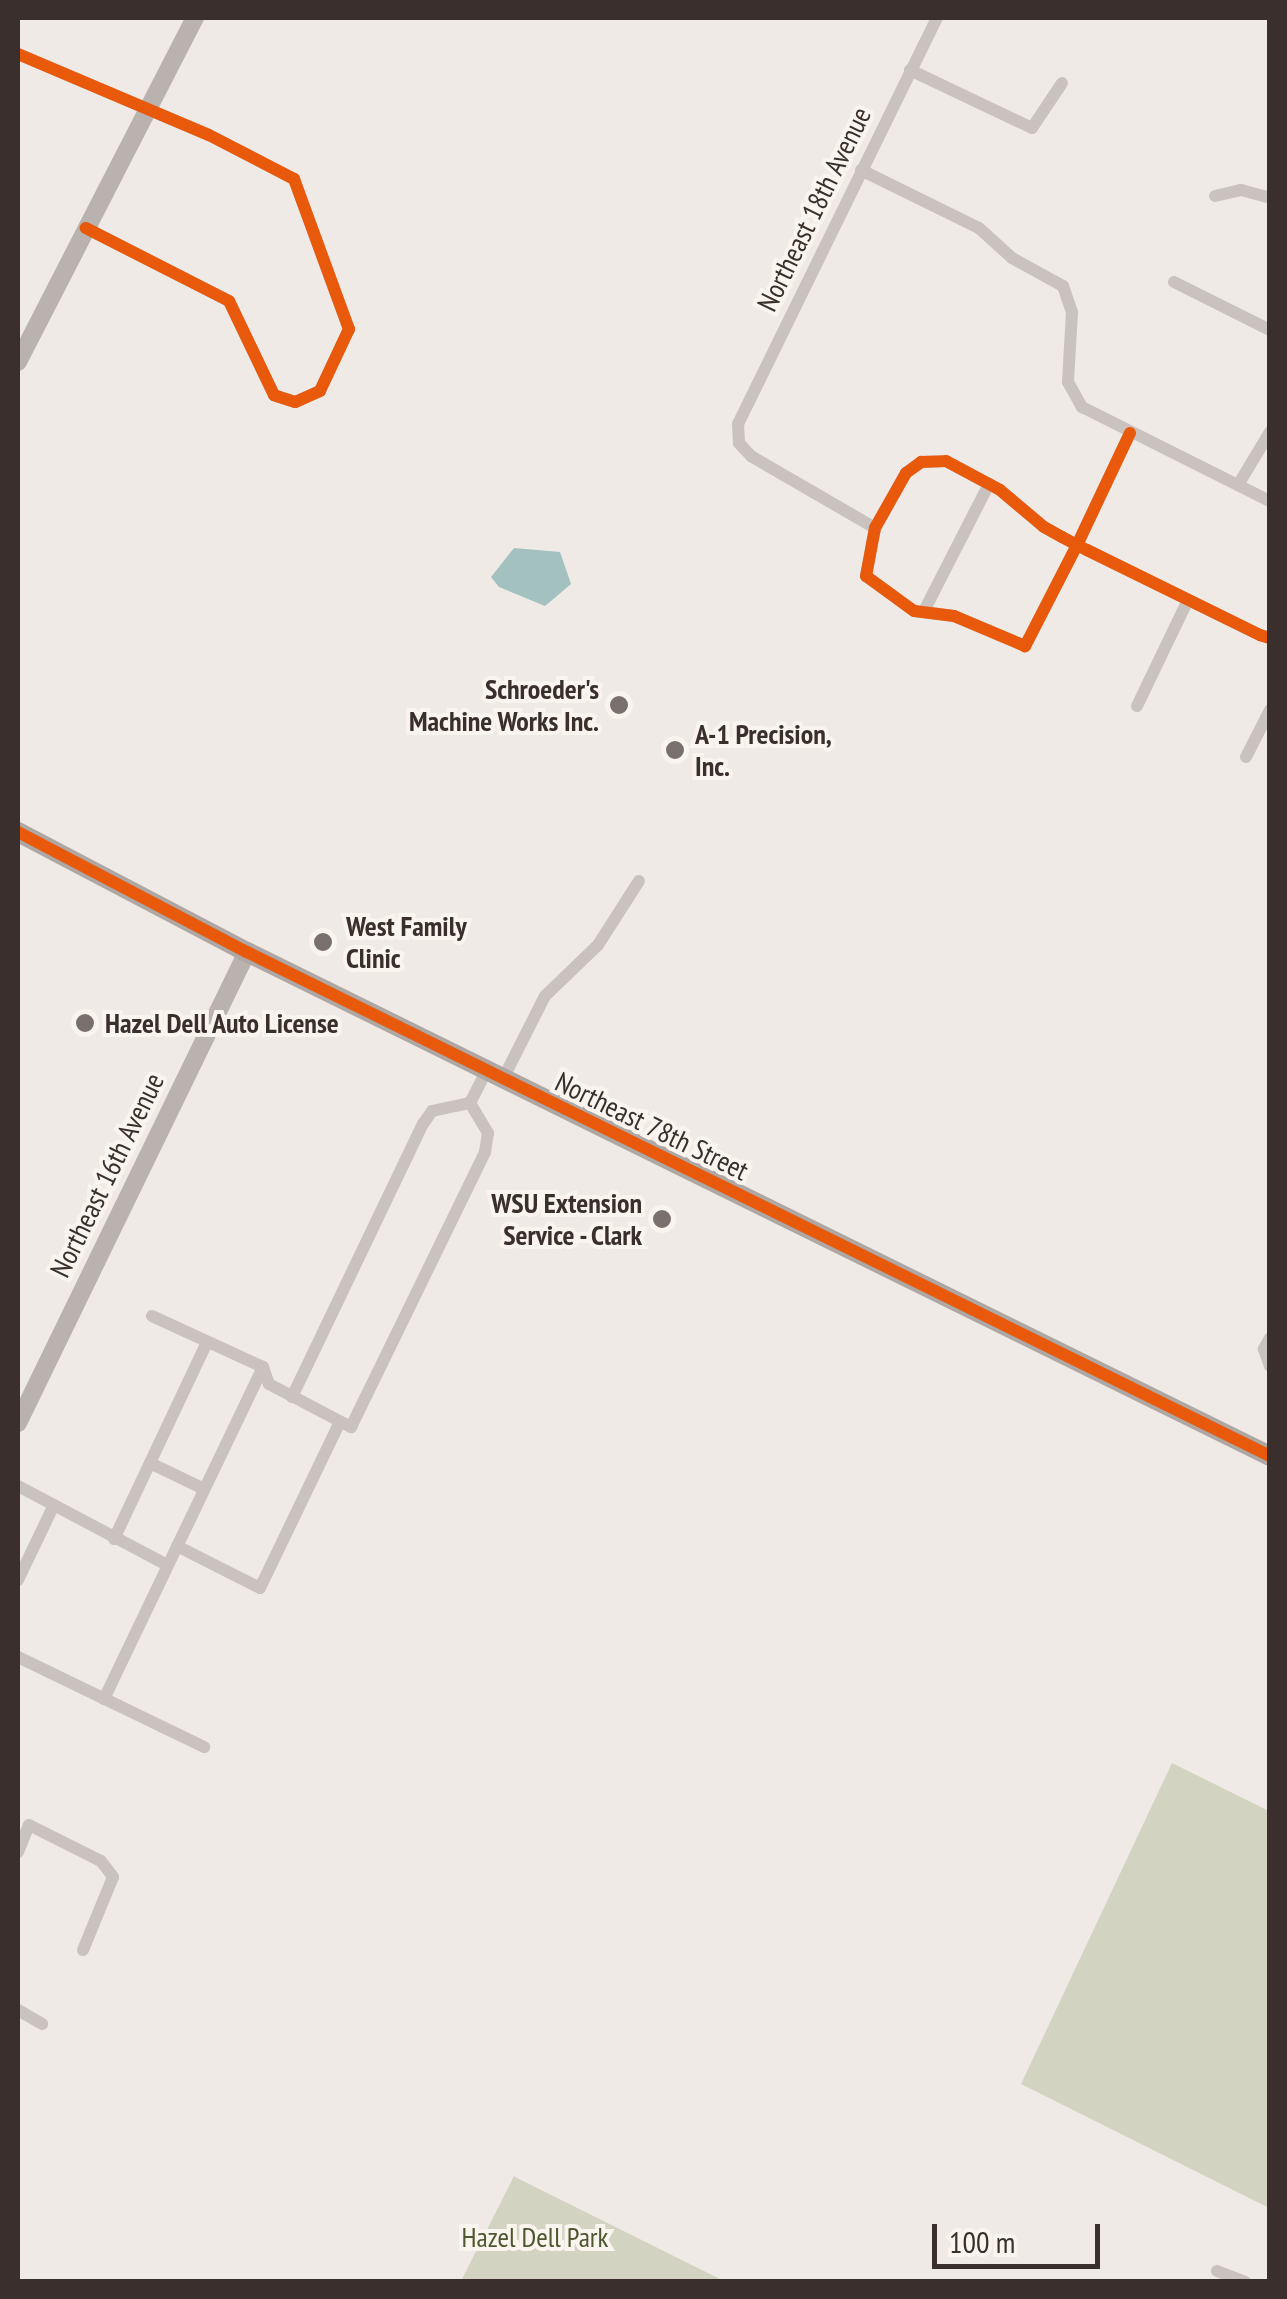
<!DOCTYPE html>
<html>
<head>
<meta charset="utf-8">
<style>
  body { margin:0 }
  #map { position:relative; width:1287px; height:2299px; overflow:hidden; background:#efeae6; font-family:"PT Sans Narrow",sans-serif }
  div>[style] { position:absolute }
  .green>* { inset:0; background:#d2d4c1 }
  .water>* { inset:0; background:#a3c1be }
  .street>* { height:12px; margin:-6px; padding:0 6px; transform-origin:6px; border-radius:6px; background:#c9c2be }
  .secondary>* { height:18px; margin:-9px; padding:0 9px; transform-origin:9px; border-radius:9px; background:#b9b2af }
  .primary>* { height:20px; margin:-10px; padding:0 10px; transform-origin:10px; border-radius:10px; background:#aea7a3 }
  .cycleway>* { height:12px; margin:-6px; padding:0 6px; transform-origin:6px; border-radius:6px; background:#e8590c }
  .dots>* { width:28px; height:28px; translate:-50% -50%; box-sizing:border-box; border:5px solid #faf4ef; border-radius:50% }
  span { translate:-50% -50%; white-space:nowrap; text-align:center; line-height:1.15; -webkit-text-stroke:8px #faf4ef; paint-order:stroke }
  .street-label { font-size:28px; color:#3a2f2c }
  .poi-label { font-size:28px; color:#3a2f2c; font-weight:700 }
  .right { translate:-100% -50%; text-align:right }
  .left { translate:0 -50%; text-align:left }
  .park-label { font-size:28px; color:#4d5730 }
  .frame { position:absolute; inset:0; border:20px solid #3a2f2c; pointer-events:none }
  .scale { position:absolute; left:932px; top:2224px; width:168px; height:45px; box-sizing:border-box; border:5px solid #3a2f2c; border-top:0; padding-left:12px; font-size:30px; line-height:35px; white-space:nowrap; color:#3a2f2c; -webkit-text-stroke:8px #faf4ef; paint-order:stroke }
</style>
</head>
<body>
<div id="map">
  <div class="green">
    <i style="clip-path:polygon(1172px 1763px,1269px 1811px,1269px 2208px,1021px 2084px)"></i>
    <i style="clip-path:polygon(514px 2176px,517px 2178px,724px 2281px,461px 2281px)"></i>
  </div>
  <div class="water">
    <i style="clip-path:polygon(514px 548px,560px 552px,571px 584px,545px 606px,499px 587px,491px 577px)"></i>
  </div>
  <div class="street">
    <i style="left:18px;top:54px;width:207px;rotate:23deg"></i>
    <i style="left:209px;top:135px;width:96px;rotate:27.4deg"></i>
    <i style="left:294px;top:179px;width:160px;rotate:69.9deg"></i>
    <i style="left:349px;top:329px;width:68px;rotate:115.1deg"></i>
    <i style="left:320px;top:391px;width:27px;rotate:156deg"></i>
    <i style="left:295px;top:402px;width:22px;rotate:-162deg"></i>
    <i style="left:274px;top:395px;width:104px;rotate:-115.6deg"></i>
    <i style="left:229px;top:301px;width:161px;rotate:-153deg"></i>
    <i style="left:910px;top:70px;width:135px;rotate:25.4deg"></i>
    <i style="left:1032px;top:128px;width:54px;rotate:-56.3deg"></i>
    <i style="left:861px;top:170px;width:131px;rotate:26.2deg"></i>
    <i style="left:979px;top:228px;width:45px;rotate:42.3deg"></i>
    <i style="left:1012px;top:258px;width:58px;rotate:28.8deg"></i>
    <i style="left:1063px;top:286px;width:28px;rotate:71deg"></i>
    <i style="left:1072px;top:312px;width:70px;rotate:93.3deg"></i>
    <i style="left:1068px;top:382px;width:29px;rotate:61deg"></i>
    <i style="left:1082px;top:407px;width:210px;rotate:26.6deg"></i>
    <i style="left:1215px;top:196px;width:27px;rotate:-13deg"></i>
    <i style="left:1241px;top:190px;width:30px;rotate:15deg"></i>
    <i style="left:1174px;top:282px;width:107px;rotate:26.6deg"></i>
    <i style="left:1130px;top:433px;width:124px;rotate:115.3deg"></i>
    <i style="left:1077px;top:545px;width:114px;rotate:117.2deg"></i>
    <i style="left:1025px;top:646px;width:77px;rotate:-157.1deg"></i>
    <i style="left:954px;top:616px;width:40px;rotate:-172.9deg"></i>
    <i style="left:914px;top:611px;width:59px;rotate:-143.9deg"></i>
    <i style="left:866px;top:576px;width:49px;rotate:-79.4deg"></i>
    <i style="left:875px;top:528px;width:63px;rotate:-60.6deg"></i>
    <i style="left:906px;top:473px;width:19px;rotate:-36deg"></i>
    <i style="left:921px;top:462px;width:25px;rotate:-2deg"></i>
    <i style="left:946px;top:461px;width:61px;rotate:28.2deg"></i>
    <i style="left:1000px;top:490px;width:57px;rotate:40.1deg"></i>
    <i style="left:1044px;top:527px;width:21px;rotate:29deg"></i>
    <i style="left:1062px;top:537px;width:17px;rotate:28deg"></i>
    <i style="left:1077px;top:545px;width:11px;rotate:27deg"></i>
    <i style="left:1087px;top:550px;width:193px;rotate:26.2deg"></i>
    <i style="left:1260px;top:635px;width:10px;rotate:17deg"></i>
    <i style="left:1238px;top:485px;width:62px;rotate:-58.9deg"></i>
    <i style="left:875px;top:528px;width:143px;rotate:-149.9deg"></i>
    <i style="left:751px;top:456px;width:18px;rotate:-133deg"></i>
    <i style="left:739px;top:443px;width:19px;rotate:-93deg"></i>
    <i style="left:738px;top:424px;width:452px;rotate:-63.9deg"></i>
    <i style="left:924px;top:611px;width:143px;rotate:-62.9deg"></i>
    <i style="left:1137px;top:706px;width:118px;rotate:-64.3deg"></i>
    <i style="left:1246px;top:757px;width:53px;rotate:-62.9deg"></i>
    <i style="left:503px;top:1079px;width:93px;rotate:-63.2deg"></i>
    <i style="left:545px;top:996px;width:74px;rotate:-43.9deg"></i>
    <i style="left:598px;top:945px;width:76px;rotate:-57.4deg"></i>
    <i style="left:152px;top:1316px;width:122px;rotate:24.7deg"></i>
    <i style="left:263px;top:1367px;width:18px;rotate:71deg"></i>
    <i style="left:269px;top:1384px;width:93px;rotate:27.7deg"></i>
    <i style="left:351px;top:1427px;width:306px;rotate:-64deg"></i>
    <i style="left:485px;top:1152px;width:19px;rotate:-81deg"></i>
    <i style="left:488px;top:1133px;width:35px;rotate:-121deg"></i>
    <i style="left:1270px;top:1338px;width:13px;rotate:119deg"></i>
    <i style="left:1264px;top:1349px;width:18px;rotate:71deg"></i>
    <i style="left:292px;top:1397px;width:303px;rotate:-64.4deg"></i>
    <i style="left:423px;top:1124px;width:16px;rotate:-55deg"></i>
    <i style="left:432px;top:1111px;width:39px;rotate:-12deg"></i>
    <i style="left:470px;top:1103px;width:36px;rotate:-63deg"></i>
    <i style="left:150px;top:1463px;width:60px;rotate:25.7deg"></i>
    <i style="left:18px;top:1486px;width:169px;rotate:27.9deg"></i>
    <i style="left:114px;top:1539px;width:218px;rotate:-64.7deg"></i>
    <i style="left:177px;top:1546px;width:93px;rotate:26.8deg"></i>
    <i style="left:260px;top:1588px;width:184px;rotate:-64.3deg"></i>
    <i style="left:18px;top:1580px;width:83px;rotate:-64.4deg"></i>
    <i style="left:18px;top:1657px;width:207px;rotate:25.8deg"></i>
    <i style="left:104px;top:1699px;width:368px;rotate:-64.4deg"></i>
    <i style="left:18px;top:1852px;width:29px;rotate:-68deg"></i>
    <i style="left:29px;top:1825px;width:80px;rotate:26.6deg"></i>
    <i style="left:101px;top:1861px;width:20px;rotate:53deg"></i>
    <i style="left:113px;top:1877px;width:79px;rotate:112.3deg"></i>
    <i style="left:18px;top:2010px;width:28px;rotate:30deg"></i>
    <i style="left:1217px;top:2271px;width:30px;rotate:21deg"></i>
  </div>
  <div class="secondary">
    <i style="left:18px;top:362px;width:387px;rotate:-62.8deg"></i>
    <i style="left:18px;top:1423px;width:524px;rotate:-64.07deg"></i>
  </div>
  <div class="primary">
    <i style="left:18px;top:832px;width:259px;rotate:27.7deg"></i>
    <i style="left:247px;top:952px;width:1140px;rotate:26.23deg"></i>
  </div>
  <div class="cycleway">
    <i style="left:18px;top:54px;width:207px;rotate:23deg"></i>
    <i style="left:209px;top:135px;width:96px;rotate:27.4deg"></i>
    <i style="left:294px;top:179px;width:160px;rotate:69.9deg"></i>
    <i style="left:349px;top:329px;width:68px;rotate:115.1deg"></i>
    <i style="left:320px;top:391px;width:27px;rotate:156deg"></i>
    <i style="left:295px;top:402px;width:22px;rotate:-162deg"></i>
    <i style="left:274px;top:395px;width:104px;rotate:-115.6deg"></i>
    <i style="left:229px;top:301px;width:161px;rotate:-153deg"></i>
    <i style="left:1130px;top:433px;width:124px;rotate:115.3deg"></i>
    <i style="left:1077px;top:545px;width:114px;rotate:117.2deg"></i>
    <i style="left:1025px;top:646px;width:77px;rotate:-157.1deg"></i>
    <i style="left:954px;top:616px;width:40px;rotate:-172.9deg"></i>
    <i style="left:914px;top:611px;width:59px;rotate:-143.9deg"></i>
    <i style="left:866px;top:576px;width:49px;rotate:-79.4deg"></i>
    <i style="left:875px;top:528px;width:63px;rotate:-60.6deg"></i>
    <i style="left:906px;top:473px;width:19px;rotate:-36deg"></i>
    <i style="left:921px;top:462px;width:25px;rotate:-2deg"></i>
    <i style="left:946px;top:461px;width:61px;rotate:28.2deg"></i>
    <i style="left:1000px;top:490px;width:57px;rotate:40.1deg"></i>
    <i style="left:1044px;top:527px;width:21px;rotate:29deg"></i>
    <i style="left:1062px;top:537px;width:17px;rotate:28deg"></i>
    <i style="left:1077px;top:545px;width:11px;rotate:27deg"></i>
    <i style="left:1087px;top:550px;width:193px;rotate:26.2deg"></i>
    <i style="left:1260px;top:635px;width:10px;rotate:17deg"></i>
    <i style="left:18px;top:832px;width:259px;rotate:27.7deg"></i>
    <i style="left:247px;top:952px;width:1140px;rotate:26.23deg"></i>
  </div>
  <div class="dots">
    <i style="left:619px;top:705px;background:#79706d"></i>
    <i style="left:675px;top:750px;background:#79706d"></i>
    <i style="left:323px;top:942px;background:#79706d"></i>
    <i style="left:85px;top:1023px;background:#79706d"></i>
    <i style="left:662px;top:1219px;background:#79706d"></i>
  </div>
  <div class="street-label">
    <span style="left:814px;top:209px;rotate:-64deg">Northeast 18th Avenue</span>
    <span style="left:652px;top:1126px;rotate:26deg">Northeast 78th Street</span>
    <span style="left:107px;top:1175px;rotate:-64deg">Northeast 16th Avenue</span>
  </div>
  <div class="poi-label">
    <span class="right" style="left:599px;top:705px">Schroeder's<br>Machine Works Inc.</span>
    <span class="left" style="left:695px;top:750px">A-1 Precision,<br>Inc.</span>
    <span class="left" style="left:346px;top:942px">West Family<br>Clinic</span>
    <span class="left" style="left:105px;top:1023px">Hazel Dell Auto License</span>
    <span class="right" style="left:642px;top:1219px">WSU Extension<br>Service - Clark</span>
  </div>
  <div class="park-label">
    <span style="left:535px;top:2237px">Hazel Dell Park</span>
  </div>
  <div class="frame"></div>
  <div class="scale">100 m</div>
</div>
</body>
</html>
